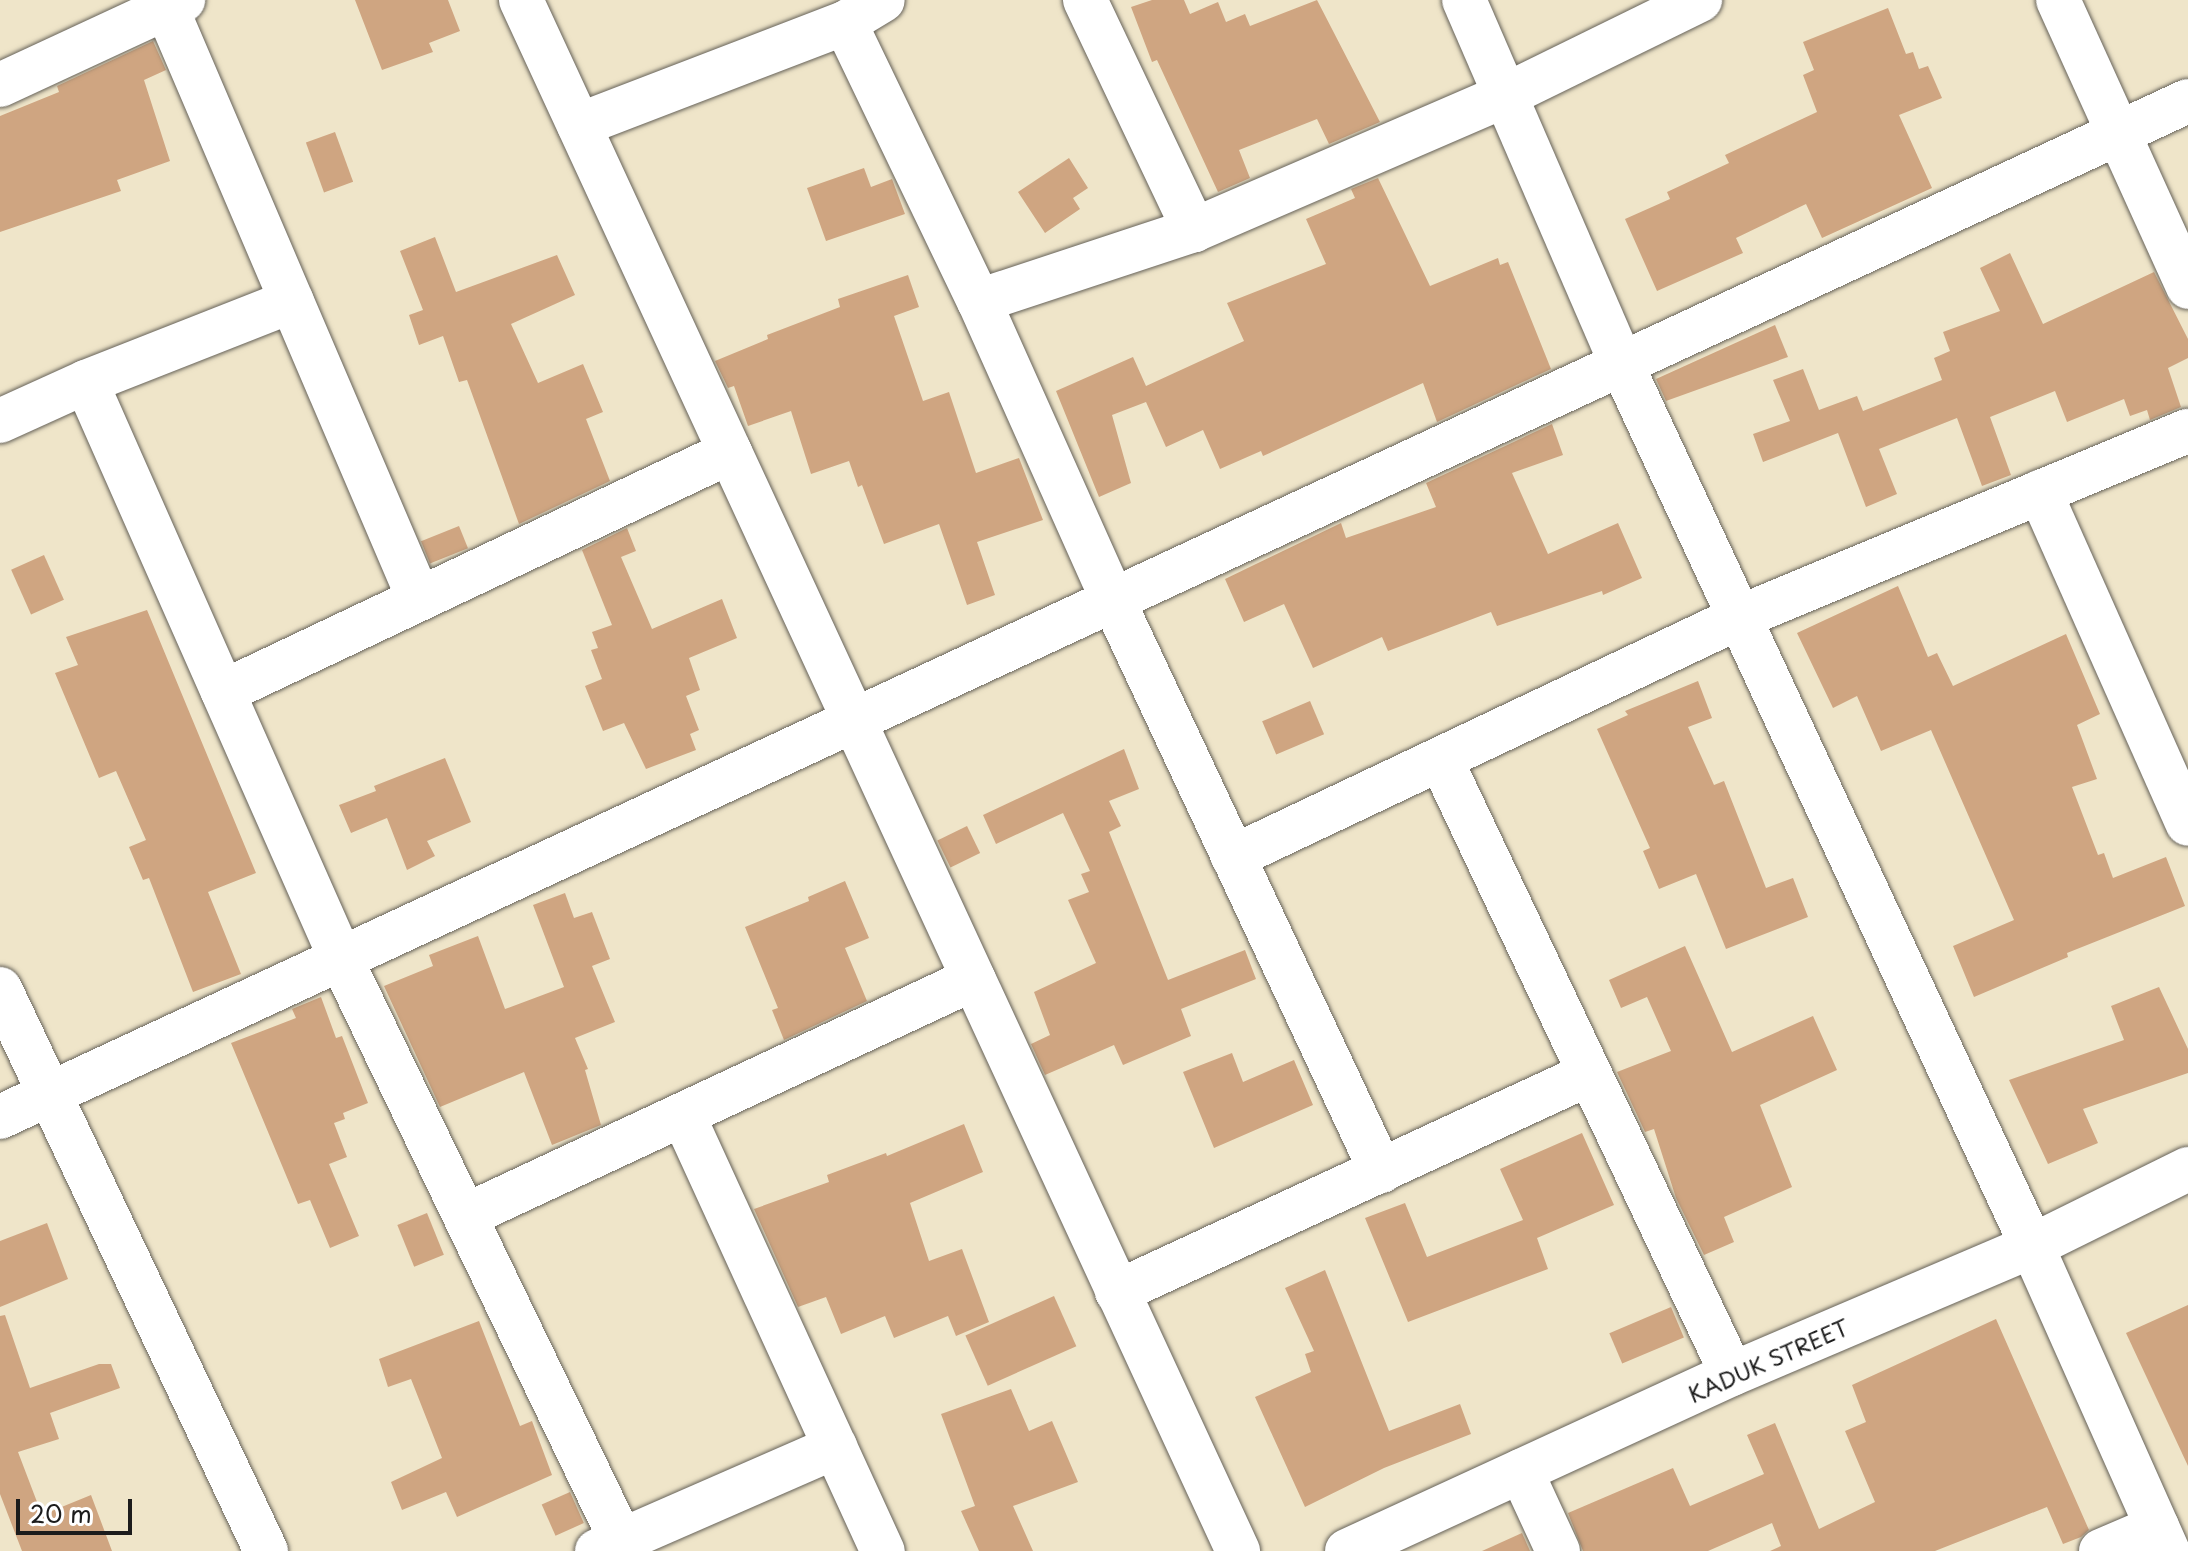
<!DOCTYPE html>
<html>
<head>
<meta charset="utf-8">
<style>
  body { margin:0 }
  #map { position:relative; width:2188px; height:1551px; overflow:hidden; background:#efe5c9; font-family:"Playpen Sans",sans-serif }
  div>[style] { position:absolute }
  .building>* { inset:0; background:#cfa581; transform-origin:0 0 }
  .roads { filter:drop-shadow(0 0 2px #666259) drop-shadow(0 0 2px #666259) }
  .minor>* { height:44px; margin:-22px; padding:0 22px; transform-origin:22px; border-radius:22px; background:#fff }
  span { translate:-50% -50%; white-space:nowrap; text-align:center; line-height:1.15; -webkit-text-stroke:6px #fff; paint-order:stroke }
  .street-label { font-size:22px; color:#1c1c1c }
  .scale { position:absolute; left:16px; top:1499px; width:116px; height:36px; box-sizing:border-box; border:4px solid #1c1c1c; border-top:0; padding-left:10px; font-size:24px; line-height:28px; white-space:nowrap; color:#1c1c1c; -webkit-text-stroke:6px #fff; paint-order:stroke }
</style>
</head>
<body>
<div id="map">
  <div class="building">
    <i style="clip-path:polygon(355px 0,448px 0,460px 31px,429px 43px,433px 52px,382px 70px)"></i>
    <i style="clip-path:polygon(1152px 0,1184px 0,1190px 14px,1218px 2px,1226px 22px,1245px 14px,1250px 26px,1317px 0,1380px 122px,1329px 144px,1317px 119px,1239px 150px,1250px 178px,1218px 192px,1157px 60px,1152px 62px,1131px 7px)"></i>
    <i style="clip-path:polygon(1888px 8px,1906px 54px,1913px 52px,1919px 69px,1928px 66px,1942px 98px,1899px 115px,1932px 188px,1822px 238px,1806px 204px,1736px 238px,1743px 253px,1657px 291px,1625px 219px,1670px 199px,1667px 192px,1729px 163px,1725px 155px,1817px 112px,1803px 75px,1814px 70px,1803px 42px)"></i>
    <i style="clip-path:polygon(153px 41px,166px 70px,144px 80px,170px 161px,117px 180px,121px 191px,0 232px,0 116px,59px 92px,57px 86px)"></i>
    <i style="left:335px;top:132px;width:53px;height:31px;rotate:70deg"></i>
    <i style="clip-path:polygon(1069px 158px,1088px 188px,1073px 198px,1080px 209px,1045px 233px,1018px 192px)"></i>
    <i style="clip-path:polygon(864px 168px,871px 187px,892px 179px,905px 214px,826px 241px,807px 188px)"></i>
    <i style="clip-path:polygon(1378px 178px,1430px 286px,1498px 258px,1500px 265px,1508px 262px,1551px 369px,1437px 422px,1423px 383px,1263px 456px,1261px 451px,1220px 469px,1203px 430px,1166px 447px,1146px 402px,1112px 415px,1131px 483px,1099px 497px,1056px 391px,1133px 357px,1146px 386px,1244px 341px,1227px 303px,1326px 264px,1306px 219px,1355px 198px,1351px 189px)"></i>
    <i style="clip-path:polygon(435px 237px,456px 292px,557px 255px,575px 295px,511px 324px,538px 383px,583px 364px,603px 412px,586px 419px,610px 481px,519px 524px,467px 380px,459px 382px,443px 336px,419px 345px,409px 315px,423px 310px,400px 251px)"></i>
    <i style="clip-path:polygon(2010px 253px,2043px 324px,2154px 272px,2188px 339px,2188px 358px,2168px 368px,2181px 407px,2150px 420px,2147px 410px,2130px 416px,2124px 399px,2067px 422px,2055px 391px,1990px 417px,2011px 475px,1982px 486px,1957px 418px,1879px 449px,1897px 494px,1866px 507px,1838px 433px,1763px 462px,1753px 434px,1790px 421px,1773px 380px,1803px 369px,1819px 410px,1857px 396px,1863px 411px,1942px 380px,1934px 358px,1950px 351px,1943px 332px,2000px 311px,1980px 268px)"></i>
    <i style="clip-path:polygon(908px 275px,919px 307px,894px 316px,923px 401px,949px 392px,976px 473px,1019px 458px,1043px 520px,977px 542px,995px 595px,967px 605px,939px 524px,884px 544px,862px 485px,858px 487px,849px 461px,811px 474px,791px 411px,748px 426px,734px 386px,728px 388px,715px 361px,768px 339px,767px 335px,840px 307px,838px 299px)"></i>
    <i style="clip-path:polygon(1775px 325px,1788px 357px,1666px 401px,1656px 379px)"></i>
    <i style="clip-path:polygon(1552px 424px,1563px 455px,1512px 473px,1548px 554px,1618px 523px,1642px 578px,1603px 595px,1602px 591px,1497px 626px,1491px 612px,1388px 651px,1382px 637px,1313px 668px,1284px 604px,1244px 622px,1225px 579px,1341px 523px,1346px 538px,1436px 507px,1426px 483px)"></i>
    <i style="left:459px;top:526px;width:24px;height:41px;rotate:68deg"></i>
    <i style="clip-path:polygon(627px 528px,636px 551px,621px 557px,652px 629px,722px 599px,737px 638px,689px 658px,700px 690px,686px 696px,699px 730px,690px 734px,696px 750px,646px 769px,624px 723px,603px 731px,585px 686px,602px 679px,591px 650px,598px 648px,592px 632px,612px 625px,582px 550px)"></i>
    <i style="left:44px;top:555px;width:49px;height:36px;rotate:66deg"></i>
    <i style="clip-path:polygon(1898px 586px,1928px 657px,1937px 653px,1953px 686px,2066px 634px,2100px 714px,2077px 725px,2097px 779px,2072px 787px,2098px 855px,2104px 853px,2113px 878px,2166px 857px,2185px 906px,2067px 953px,2068px 957px,1974px 997px,1953px 946px,2014px 920px,1931px 730px,1881px 751px,1857px 696px,1833px 708px,1797px 633px)"></i>
    <i style="clip-path:polygon(147px 610px,256px 873px,208px 892px,241px 974px,193px 992px,149px 878px,143px 880px,129px 847px,146px 840px,116px 771px,99px 778px,55px 673px,78px 665px,66px 637px)"></i>
    <i style="clip-path:polygon(1698px 681px,1712px 718px,1688px 727px,1714px 785px,1724px 781px,1766px 888px,1793px 878px,1808px 917px,1726px 949px,1696px 874px,1659px 889px,1643px 851px,1650px 848px,1597px 729px,1628px 715px,1625px 711px)"></i>
    <i style="left:1310px;top:701px;width:36px;height:52px;rotate:67deg"></i>
    <i style="clip-path:polygon(1124px 749px,1139px 789px,1109px 801px,1121px 826px,1109px 832px,1168px 980px,1245px 950px,1256px 979px,1181px 1009px,1191px 1036px,1123px 1065px,1114px 1045px,1045px 1075px,1031px 1044px,1050px 1035px,1034px 992px,1096px 963px,1068px 900px,1089px 892px,1081px 874px,1090px 871px,1063px 813px,996px 844px,983px 815px)"></i>
    <i style="clip-path:polygon(445px 758px,471px 822px,427px 841px,435px 856px,407px 870px,387px 818px,351px 833px,339px 805px,376px 791px,374px 786px)"></i>
    <i style="left:967px;top:826px;width:30px;height:33px;rotate:64deg"></i>
    <i style="clip-path:polygon(845px 881px,869px 938px,845px 948px,867px 1001px,784px 1040px,772px 1010px,778px 1008px,745px 927px,809px 901px,808px 897px)"></i>
    <i style="clip-path:polygon(565px 893px,574px 918px,592px 912px,610px 959px,592px 966px,615px 1022px,575px 1038px,588px 1069px,585px 1070px,601px 1125px,552px 1145px,524px 1072px,440px 1107px,384px 986px,433px 966px,429px 955px,478px 936px,505px 1009px,564px 987px,533px 905px)"></i>
    <i style="clip-path:polygon(1685px 946px,1732px 1052px,1813px 1016px,1837px 1070px,1760px 1105px,1792px 1187px,1724px 1217px,1734px 1242px,1704px 1255px,1676px 1198px,1654px 1129px,1645px 1132px,1617px 1072px,1671px 1051px,1647px 997px,1621px 1008px,1609px 980px)"></i>
    <i style="clip-path:polygon(2159px 987px,2188px 1049px,2188px 1073px,2083px 1109px,2098px 1143px,2048px 1164px,2009px 1080px,2124px 1040px,2111px 1006px)"></i>
    <i style="clip-path:polygon(321px 997px,336px 1038px,342px 1036px,368px 1103px,343px 1113px,345px 1119px,334px 1123px,347px 1157px,329px 1164px,359px 1236px,330px 1248px,310px 1200px,298px 1204px,231px 1043px,296px 1018px,292px 1009px)"></i>
    <i style="clip-path:polygon(1232px 1053px,1243px 1082px,1294px 1060px,1313px 1105px,1214px 1148px,1183px 1072px)"></i>
    <i style="clip-path:polygon(964px 1124px,983px 1172px,910px 1203px,929px 1261px,962px 1249px,989px 1322px,956px 1336px,948px 1316px,894px 1338px,885px 1316px,841px 1334px,826px 1297px,798px 1307px,754px 1209px,829px 1182px,827px 1175px,886px 1153px,887px 1156px)"></i>
    <i style="clip-path:polygon(1582px 1133px,1614px 1205px,1537px 1238px,1548px 1269px,1408px 1322px,1365px 1218px,1405px 1203px,1427px 1257px,1523px 1220px,1500px 1169px)"></i>
    <i style="left:427px;top:1213px;width:45px;height:32px;rotate:68deg"></i>
    <i style="clip-path:polygon(47px 1223px,68px 1279px,0 1307px,0 1241px)"></i>
    <i style="clip-path:polygon(1325px 1270px,1389px 1431px,1460px 1404px,1471px 1434px,1384px 1468px,1305px 1507px,1255px 1397px,1311px 1372px,1305px 1354px,1314px 1351px,1285px 1288px)"></i>
    <i style="left:1054px;top:1296px;width:55px;height:97px;rotate:66deg"></i>
    <i style="clip-path:polygon(2188px 1305px,2188px 1466px,2126px 1333px)"></i>
    <i style="left:1671px;top:1307px;width:33px;height:67px;rotate:67deg"></i>
    <i style="clip-path:polygon(5px 1315px,30px 1388px,99px 1364px,111px 1364px,120px 1388px,50px 1413px,59px 1439px,18px 1452px,42px 1515px,91px 1495px,112px 1551px,22px 1551px,0 1494px,0 1316px)"></i>
    <i style="clip-path:polygon(1996px 1319px,2089px 1530px,2081px 1537px,2063px 1544px,2047px 1507px,1935px 1551px,1770px 1551px,1781px 1546px,1772px 1523px,1708px 1551px,1583px 1551px,1568px 1513px,1673px 1468px,1690px 1506px,1764px 1474px,1747px 1435px,1775px 1423px,1819px 1529px,1875px 1502px,1845px 1431px,1866px 1422px,1852px 1385px)"></i>
    <i style="clip-path:polygon(479px 1321px,520px 1426px,532px 1421px,552px 1475px,457px 1517px,446px 1492px,402px 1510px,391px 1482px,442px 1458px,411px 1379px,388px 1387px,379px 1359px)"></i>
    <i style="clip-path:polygon(1011px 1389px,1029px 1431px,1052px 1421px,1078px 1482px,1013px 1506px,1033px 1551px,979px 1551px,961px 1511px,975px 1506px,941px 1414px)"></i>
    <i style="left:570px;top:1492px;width:34px;height:31px;rotate:66deg"></i>
    <i style="clip-path:polygon(1522px 1533px,1530px 1551px,1482px 1551px)"></i>
  </div>
  <div class="roads">
    <div class="minor">
      <i style="left:163px;top:0;width:651px;rotate:66.86deg"></i>
      <i style="left:521px;top:0;width:1709px;rotate:65.19deg"></i>
      <i style="left:1085px;top:0;width:255px;rotate:64.6deg"></i>
      <i style="left:1464px;top:0;width:395px;rotate:66.6deg"></i>
      <i style="left:1621px;top:363px;width:974px;rotate:65.04deg"></i>
      <i style="left:2032px;top:1246px;width:334px;rotate:66deg"></i>
      <i style="left:2058px;top:0;width:315px;rotate:65.6deg"></i>
      <i style="left:845px;top:23px;width:44px;rotate:-31.2deg"></i>
      <i style="left:0;top:85px;width:202px;rotate:-24.9deg"></i>
      <i style="left:579px;top:125px;width:285px;rotate:-21deg"></i>
      <i style="left:845px;top:23px;width:309px;rotate:64.3deg"></i>
      <i style="left:979px;top:301px;width:328px;rotate:65.9deg"></i>
      <i style="left:1113px;top:600px;width:631px;rotate:64.86deg"></i>
      <i style="left:979px;top:301px;width:226px;rotate:-18.3deg"></i>
      <i style="left:1194px;top:230px;width:342px;rotate:-23.4deg"></i>
      <i style="left:1508px;top:94px;width:214px;rotate:-26.1deg"></i>
      <i style="left:86px;top:382px;width:631px;rotate:66.16deg"></i>
      <i style="left:341px;top:959px;width:645px;rotate:64.27deg"></i>
      <i style="left:0;top:421px;width:94px;rotate:-24.4deg"></i>
      <i style="left:86px;top:382px;width:221px;rotate:-21.5deg"></i>
      <i style="left:2040px;top:492px;width:363px;rotate:66deg"></i>
      <i style="left:223px;top:692px;width:561px;rotate:-25.33deg"></i>
      <i style="left:1441px;top:760px;width:679px;rotate:64.64deg"></i>
      <i style="left:1233px;top:857px;width:559px;rotate:-25.33deg"></i>
      <i style="left:1738px;top:618px;width:487px;rotate:-22.6deg"></i>
      <i style="left:0;top:989px;width:622px;rotate:64.67deg"></i>
      <i style="left:683px;top:1115px;width:480px;rotate:65.4deg"></i>
      <i style="left:0;top:1117px;width:2412px;rotate:-24.91deg"></i>
      <i style="left:465px;top:1216px;width:561px;rotate:-25.01deg"></i>
      <i style="left:1117px;top:1292px;width:520px;rotate:-24.79deg"></i>
      <i style="left:1521px;top:1471px;width:88px;rotate:65.2deg"></i>
      <i style="left:597px;top:1551px;width:260px;rotate:-23.6deg"></i>
      <i style="left:1347px;top:1551px;width:424px;rotate:-24.7deg"></i>
      <i style="left:1732px;top:1374px;width:326px;rotate:-23.1deg"></i>
      <i style="left:2032px;top:1246px;width:174px;rotate:-26.3deg"></i>
      <i style="left:2101px;top:1551px;width:61px;rotate:-23.2deg"></i>
    </div>
  </div>
  <div class="street-label">
    <span style="left:1768px;top:1360px;rotate:-24deg">KADUK STREET</span>
  </div>
  <div class="scale">20 m</div>
</div>
</body>
</html>
